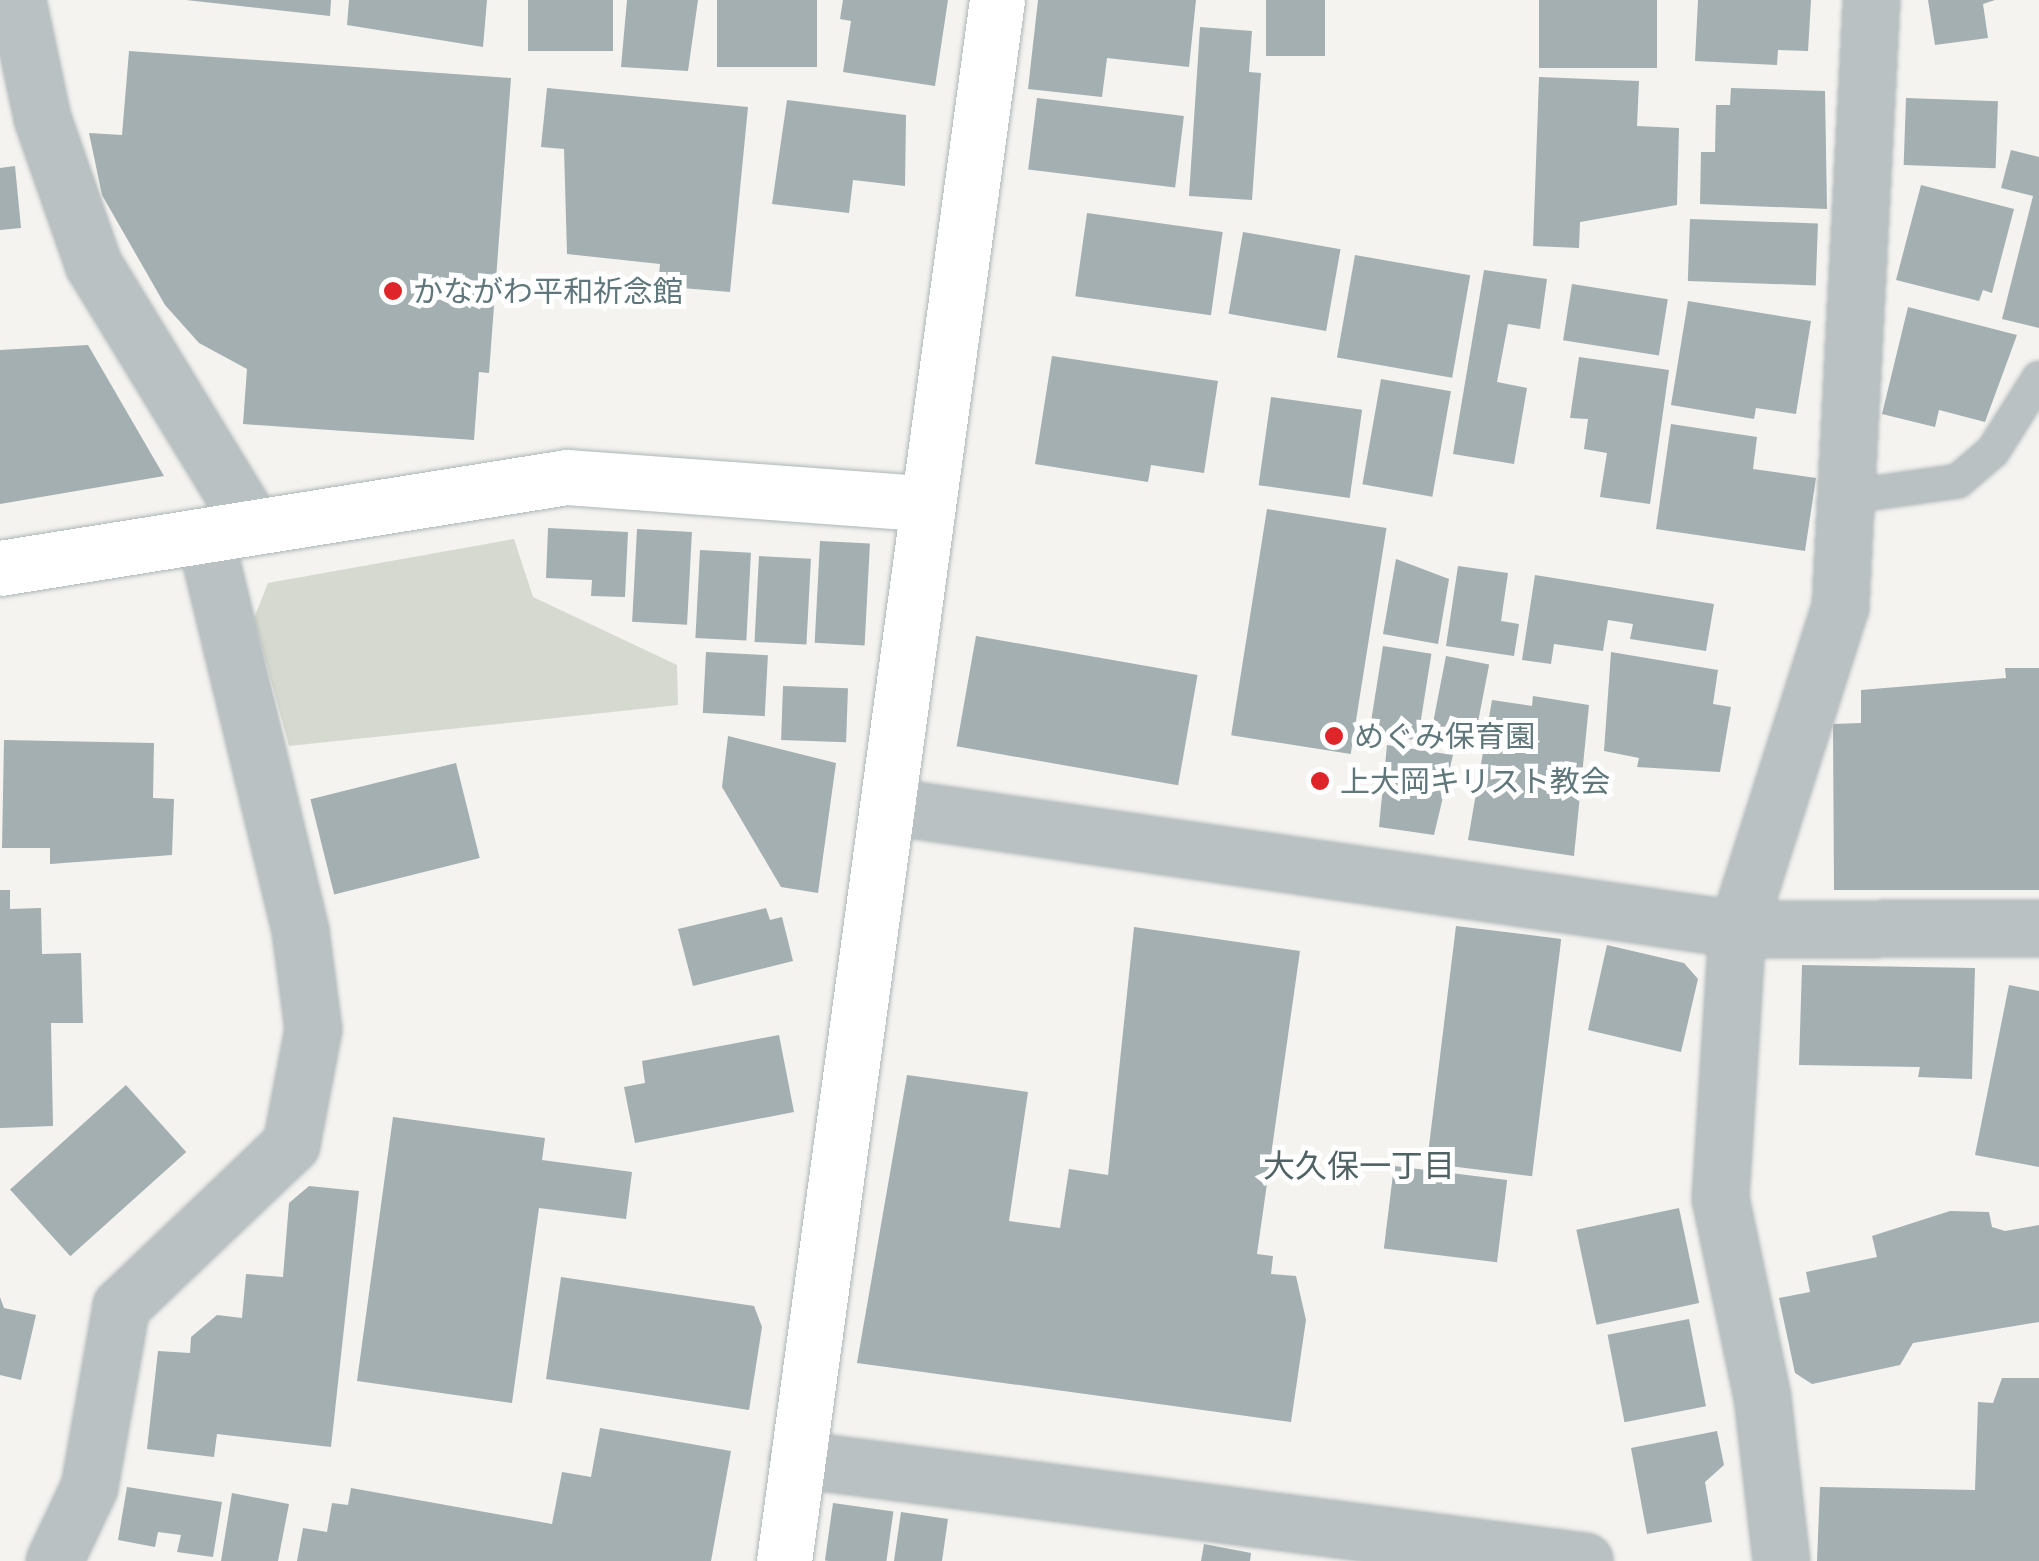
<!DOCTYPE html>
<html>
<head>
<meta charset="utf-8">
<style>
  body { margin:0 }
  #map { position:relative; width:2039px; height:1561px; overflow:hidden; background:#f4f3f0; font-family:"Open Sans","Noto Sans JP",sans-serif }
  div>[style] { position:absolute }
  .green>* { inset:0; background:#d5d9cf }
  .building>* { inset:0; background:#a3afb1; transform-origin:0 0 }
  .roads { filter:drop-shadow(0 0 2px #adb5b7) drop-shadow(0 0 2px #adb5b7) }
  .lane>* { height:32px; margin:-16px; padding:0 16px; transform-origin:16px; border-radius:16px; background:#bac1c2 }
  .street>* { height:55px; margin:-27.5px; padding:0 27.5px; transform-origin:27.5px; border-radius:27.5px; background:#bac1c2 }
  .secondary>* { height:55px; margin:-27.5px; padding:0 27.5px; transform-origin:27.5px; border-radius:27.5px; background:#fff }
  .dots>* { width:28px; height:28px; translate:-50% -50%; box-sizing:border-box; border:5px solid #fff; border-radius:50% }
  span { translate:-50% -50%; white-space:nowrap; text-align:center; line-height:1.15; -webkit-text-stroke:10px #fff; paint-order:stroke }
  .poi-label { font-size:30px; color:#5f767a }
  .left { translate:0 -50%; text-align:left }
  .neighbourhood-label { font-size:32px; color:#516265 }
</style>
</head>
<body>
<div id="map">
  <div class="green">
    <i style="clip-path:polygon(514px 539px,533px 597px,677px 665px,678px 705px,289px 746px,254px 618px,268px 583px)"></i>
  </div>
  <div class="building">
    <i style="clip-path:polygon(186px 0,331px 0,330px 16px)"></i>
    <i style="clip-path:polygon(349px 0,487px 0,483px 47px,347px 25px)"></i>
    <i style="left:528px;top:0;width:85px;height:51px"></i>
    <i style="clip-path:polygon(627px 0,698px 0,688px 71px,621px 67px)"></i>
    <i style="left:717px;top:0;width:100px;height:67px"></i>
    <i style="clip-path:polygon(843px 0,948px 0,935px 86px,843px 72px,851px 21px,840px 19px)"></i>
    <i style="clip-path:polygon(1038px 0,1196px 0,1189px 67px,1107px 58px,1102px 97px,1028px 89px)"></i>
    <i style="left:1266px;top:0;width:59px;height:56px"></i>
    <i style="left:1539px;top:0;width:118px;height:68px"></i>
    <i style="clip-path:polygon(1698px 0,1811px 0,1808px 51px,1778px 50px,1777px 65px,1695px 61px)"></i>
    <i style="clip-path:polygon(1928px 0,1995px 0,1983px 4px,1988px 38px,1935px 45px)"></i>
    <i style="clip-path:polygon(1200px 27px,1252px 31px,1249px 72px,1261px 73px,1252px 200px,1189px 196px)"></i>
    <i style="clip-path:polygon(129px 51px,511px 78px,489px 373px,479px 372px,474px 440px,243px 424px,247px 369px,199px 343px,165px 305px,102px 195px,89px 133px,122px 135px)"></i>
    <i style="clip-path:polygon(1539px 77px,1639px 81px,1637px 126px,1679px 128px,1677px 205px,1580px 222px,1579px 248px,1533px 246px)"></i>
    <i style="clip-path:polygon(547px 88px,748px 107px,730px 292px,658px 286px,660px 264px,567px 254px,564px 149px,541px 147px)"></i>
    <i style="clip-path:polygon(1731px 88px,1825px 91px,1827px 209px,1700px 204px,1701px 152px,1715px 152px,1716px 105px,1730px 105px)"></i>
    <i style="left:1037px;top:98px;width:148px;height:72px;rotate:7deg"></i>
    <i style="left:1906px;top:98px;width:92px;height:67px;rotate:2deg"></i>
    <i style="clip-path:polygon(787px 100px,906px 115px,905px 186px,853px 180px,849px 213px,772px 204px)"></i>
    <i style="clip-path:polygon(2011px 150px,2039px 157px,2039px 328px,2002px 319px,2033px 196px,2001px 188px)"></i>
    <i style="clip-path:polygon(15px 166px,21px 228px,0 230px,0 168px)"></i>
    <i style="clip-path:polygon(1921px 185px,2014px 209px,1992px 293px,1983px 290px,1979px 301px,1896px 280px)"></i>
    <i style="left:1087px;top:213px;width:137px;height:84px;rotate:8deg"></i>
    <i style="left:1690px;top:219px;width:128px;height:62px;rotate:2deg"></i>
    <i style="left:1243px;top:232px;width:99px;height:83px;rotate:10deg"></i>
    <i style="left:1355px;top:255px;width:117px;height:104px;rotate:10deg"></i>
    <i style="clip-path:polygon(1484px 270px,1547px 279px,1540px 329px,1508px 324px,1497px 382px,1527px 388px,1514px 464px,1453px 454px)"></i>
    <i style="left:1572px;top:284px;width:97px;height:57px;rotate:9deg"></i>
    <i style="clip-path:polygon(1688px 301px,1811px 321px,1796px 414px,1756px 408px,1754px 419px,1671px 405px)"></i>
    <i style="clip-path:polygon(1908px 307px,2017px 335px,1985px 422px,1939px 410px,1935px 427px,1882px 414px)"></i>
    <i style="clip-path:polygon(88px 345px,164px 476px,0 504px,0 350px)"></i>
    <i style="clip-path:polygon(1052px 356px,1218px 381px,1204px 473px,1151px 465px,1148px 482px,1035px 464px)"></i>
    <i style="clip-path:polygon(1579px 357px,1669px 370px,1650px 504px,1600px 497px,1607px 453px,1584px 449px,1588px 419px,1570px 418px)"></i>
    <i style="left:1381px;top:379px;width:71px;height:107px;rotate:10deg"></i>
    <i style="left:1271px;top:397px;width:92px;height:89px;rotate:8deg"></i>
    <i style="clip-path:polygon(1671px 424px,1757px 437px,1753px 469px,1816px 478px,1805px 551px,1656px 529px)"></i>
    <i style="left:1267px;top:509px;width:121px;height:229px;rotate:9deg"></i>
    <i style="clip-path:polygon(548px 528px,628px 532px,625px 597px,591px 596px,592px 580px,546px 578px)"></i>
    <i style="left:637px;top:529px;width:55px;height:93px;rotate:3deg"></i>
    <i style="left:820px;top:541px;width:50px;height:102px;rotate:3deg"></i>
    <i style="left:700px;top:550px;width:51px;height:88px;rotate:3deg"></i>
    <i style="left:759px;top:556px;width:52px;height:86px;rotate:3deg"></i>
    <i style="clip-path:polygon(1396px 559px,1449px 579px,1438px 644px,1383px 634px)"></i>
    <i style="clip-path:polygon(1458px 566px,1508px 573px,1501px 621px,1519px 624px,1514px 656px,1446px 646px)"></i>
    <i style="clip-path:polygon(1535px 575px,1714px 604px,1706px 651px,1630px 639px,1633px 624px,1608px 620px,1603px 651px,1554px 644px,1551px 664px,1522px 660px)"></i>
    <i style="left:976px;top:636px;width:225px;height:112px;rotate:10deg"></i>
    <i style="left:1383px;top:646px;width:49px;height:88px;rotate:9deg"></i>
    <i style="left:706px;top:652px;width:62px;height:61px;rotate:3deg"></i>
    <i style="clip-path:polygon(1611px 652px,1718px 670px,1713px 704px,1731px 707px,1720px 772px,1637px 767px,1639px 758px,1604px 751px)"></i>
    <i style="left:1446px;top:656px;width:44px;height:88px;rotate:11deg"></i>
    <i style="clip-path:polygon(2005px 668px,2039px 668px,2039px 890px,1834px 890px,1833px 724px,1861px 723px,1861px 690px,2006px 678px)"></i>
    <i style="left:783px;top:686px;width:65px;height:54px;rotate:2deg"></i>
    <i style="clip-path:polygon(1533px 696px,1589px 705px,1574px 856px,1468px 840px,1492px 700px,1532px 706px)"></i>
    <i style="clip-path:polygon(728px 736px,836px 763px,818px 893px,781px 887px,722px 787px)"></i>
    <i style="clip-path:polygon(4px 740px,154px 743px,153px 798px,174px 799px,172px 855px,50px 864px,50px 848px,2px 848px)"></i>
    <i style="clip-path:polygon(1387px 745px,1453px 755px,1434px 835px,1379px 827px)"></i>
    <i style="left:456px;top:763px;width:98px;height:150px;rotate:76deg"></i>
    <i style="clip-path:polygon(0 890px,10px 890px,10px 909px,41px 908px,42px 954px,81px 953px,83px 1023px,51px 1023px,53px 1126px,0 1128px)"></i>
    <i style="clip-path:polygon(766px 908px,770px 920px,782px 917px,793px 961px,693px 986px,678px 929px)"></i>
    <i style="left:1456px;top:926px;width:106px;height:239px;rotate:7deg"></i>
    <i style="clip-path:polygon(1134px 927px,1300px 951px,1257px 1254px,1273px 1256px,1271px 1274px,1296px 1276px,1306px 1320px,1291px 1422px,857px 1363px,907px 1075px,1028px 1092px,1009px 1221px,1060px 1228px,1069px 1169px,1108px 1175px)"></i>
    <i style="clip-path:polygon(1607px 945px,1684px 963px,1698px 979px,1681px 1052px,1588px 1030px)"></i>
    <i style="clip-path:polygon(1802px 965px,1975px 968px,1972px 1079px,1918px 1077px,1920px 1067px,1799px 1065px)"></i>
    <i style="clip-path:polygon(2009px 985px,2039px 991px,2039px 1167px,1975px 1155px)"></i>
    <i style="clip-path:polygon(779px 1035px,794px 1112px,635px 1143px,624px 1087px,645px 1083px,642px 1061px)"></i>
    <i style="left:126px;top:1085px;width:90px;height:156px;rotate:48deg"></i>
    <i style="clip-path:polygon(393px 1117px,545px 1138px,542px 1160px,632px 1172px,626px 1219px,539px 1208px,512px 1403px,357px 1381px)"></i>
    <i style="left:1394px;top:1166px;width:114px;height:83px;rotate:7deg"></i>
    <i style="clip-path:polygon(309px 1186px,359px 1191px,331px 1447px,217px 1434px,214px 1457px,147px 1449px,158px 1351px,190px 1353px,191px 1337px,217px 1315px,242px 1318px,246px 1274px,283px 1277px,289px 1203px)"></i>
    <i style="left:1679px;top:1208px;width:97px;height:105px;rotate:78deg"></i>
    <i style="clip-path:polygon(1950px 1211px,1989px 1212px,1992px 1227px,2005px 1231px,2039px 1225px,2039px 1322px,1913px 1343px,1900px 1365px,1812px 1384px,1795px 1373px,1779px 1298px,1810px 1292px,1806px 1272px,1877px 1257px,1872px 1236px)"></i>
    <i style="clip-path:polygon(561px 1277px,754px 1306px,762px 1327px,749px 1410px,546px 1379px)"></i>
    <i style="clip-path:polygon(0 1297px,4px 1308px,36px 1315px,21px 1380px,0 1375px)"></i>
    <i style="left:1689px;top:1319px;width:89px;height:83px;rotate:79deg"></i>
    <i style="clip-path:polygon(2002px 1378px,2039px 1378px,2039px 1561px,1817px 1561px,1820px 1487px,1975px 1490px,1978px 1402px,1993px 1403px)"></i>
    <i style="clip-path:polygon(600px 1428px,731px 1451px,711px 1561px,297px 1561px,303px 1528px,327px 1532px,332px 1503px,348px 1505px,351px 1488px,552px 1524px,562px 1472px,591px 1477px)"></i>
    <i style="clip-path:polygon(1717px 1431px,1724px 1465px,1705px 1482px,1712px 1522px,1647px 1534px,1631px 1448px)"></i>
    <i style="clip-path:polygon(127px 1487px,222px 1502px,213px 1557px,177px 1552px,181px 1535px,158px 1532px,155px 1547px,118px 1540px)"></i>
    <i style="clip-path:polygon(232px 1493px,289px 1504px,278px 1561px,221px 1561px)"></i>
    <i style="left:833px;top:1503px;width:61px;height:58px;rotate:8deg"></i>
    <i style="clip-path:polygon(901px 1512px,948px 1519px,942px 1561px,894px 1561px)"></i>
    <i style="clip-path:polygon(1204px 1544px,1251px 1553px,1250px 1561px,1201px 1561px)"></i>
  </div>
  <div class="roads">
    <div class="lane">
      <i style="left:1846px;top:497px;width:113px;rotate:-8.1deg"></i>
      <i style="left:1958px;top:481px;width:46px;rotate:-40.6deg"></i>
      <i style="left:1993px;top:451px;width:86px;rotate:-57.8deg"></i>
    </div>
    <div class="street">
      <i style="left:17px;top:0;width:121px;rotate:78deg"></i>
      <i style="left:42px;top:118px;width:155px;rotate:70.7deg"></i>
      <i style="left:93px;top:264px;width:307px;rotate:58.6deg"></i>
      <i style="left:888px;top:806px;width:858px;rotate:8.24deg"></i>
      <i style="left:1737px;top:929px;width:302px;rotate:-0.2deg"></i>
      <i style="left:797px;top:1459px;width:794px;rotate:7.38deg"></i>
      <i style="left:54px;top:1561px;width:82px;rotate:-64.7deg"></i>
      <i style="left:89px;top:1487px;width:184px;rotate:-80deg"></i>
      <i style="left:121px;top:1306px;width:235px;rotate:-43.6deg"></i>
      <i style="left:291px;top:1144px;width:117px;rotate:-79.2deg"></i>
      <i style="left:313px;top:1029px;width:100px;rotate:-97.5deg"></i>
      <i style="left:300px;top:930px;width:403px;rotate:-103.6deg"></i>
      <i style="left:1781px;top:1561px;width:165px;rotate:-96.6deg"></i>
      <i style="left:1762px;top:1397px;width:203px;rotate:-101.9deg"></i>
      <i style="left:1720px;top:1198px;width:270px;rotate:-86.4deg"></i>
      <i style="left:1737px;top:929px;width:339px;rotate:-72.3deg"></i>
      <i style="left:1840px;top:606px;width:607px;rotate:-87.07deg"></i>
    </div>
    <div class="secondary">
      <i style="left:0;top:568px;width:574px;rotate:-9.12deg"></i>
      <i style="left:567px;top:477px;width:358px;rotate:4.2deg"></i>
      <i style="left:784px;top:1561px;width:1575px;rotate:-82.23deg"></i>
    </div>
  </div>
  <div class="dots">
    <i style="left:393px;top:291px;background:#de262a"></i>
    <i style="left:1334px;top:736px;background:#de262a"></i>
    <i style="left:1320px;top:781px;background:#de262a"></i>
  </div>
  <div class="poi-label">
    <span class="left" style="left:413px;top:291px">かながわ平和祈念館</span>
    <span class="left" style="left:1354px;top:736px">めぐみ保育園</span>
    <span class="left" style="left:1340px;top:781px">上大岡キリスト教会</span>
  </div>
  <div class="neighbourhood-label">
    <span style="left:1359px;top:1165px">大久保一丁目</span>
  </div>
</div>
</body>
</html>
